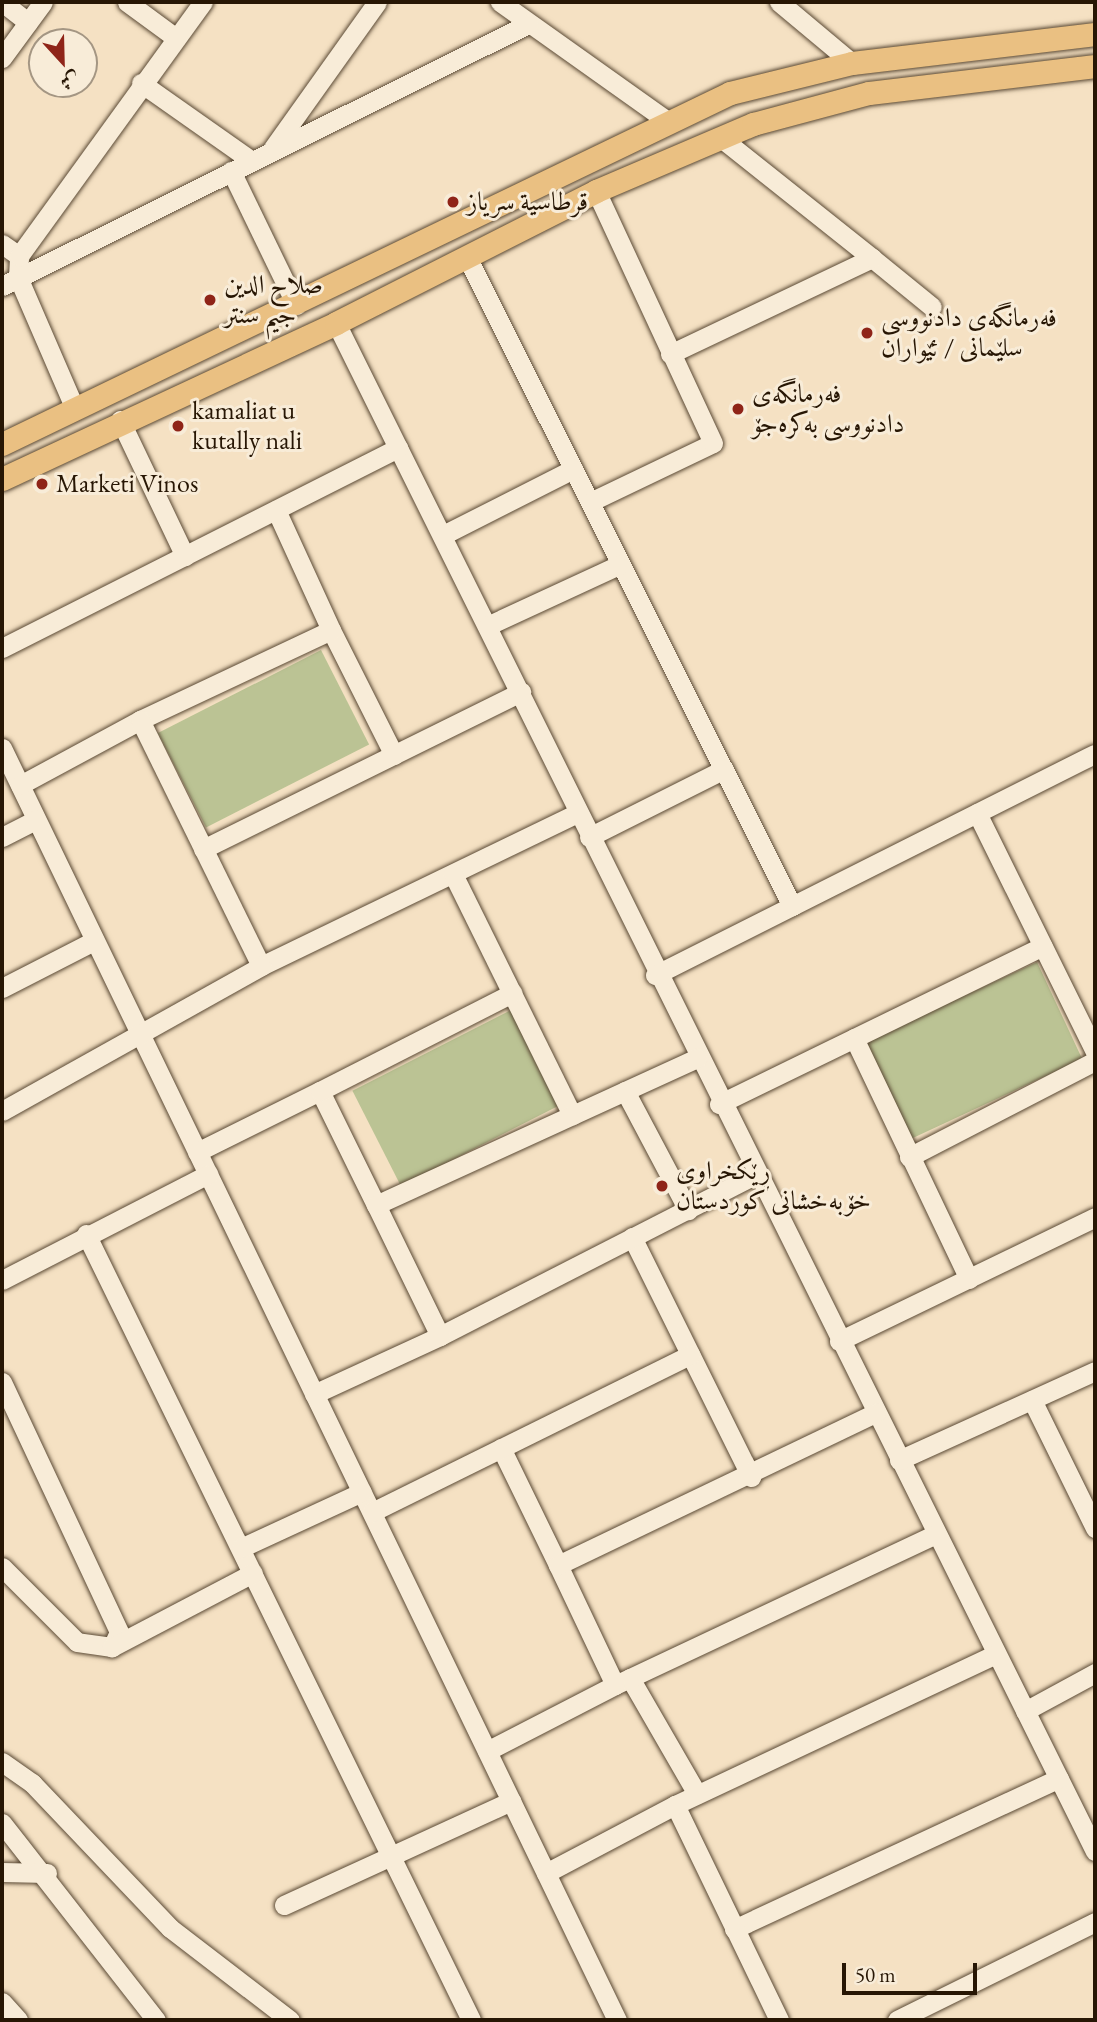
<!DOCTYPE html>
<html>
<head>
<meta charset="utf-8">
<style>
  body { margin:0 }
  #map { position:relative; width:1097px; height:2022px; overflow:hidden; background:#f5e1c3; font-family:"EB Garamond",Amiri,serif }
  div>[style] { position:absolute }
  .green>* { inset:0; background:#bbc394; transform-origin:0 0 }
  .roads { filter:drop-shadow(0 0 2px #5a4934) drop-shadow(0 0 2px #5a4934) }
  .minor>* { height:19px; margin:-9.5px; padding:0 9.5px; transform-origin:9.5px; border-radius:9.5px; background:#f8ecd8 }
  .major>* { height:23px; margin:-11.5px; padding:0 11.5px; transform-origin:11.5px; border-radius:11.5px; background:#eac082 }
  .dots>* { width:19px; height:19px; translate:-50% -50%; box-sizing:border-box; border:4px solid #f8ecd8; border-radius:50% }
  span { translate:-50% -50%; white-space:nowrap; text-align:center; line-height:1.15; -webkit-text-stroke:6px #f8ecd8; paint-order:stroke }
  .poi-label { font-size:26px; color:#271604 }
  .left { translate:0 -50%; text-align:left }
  .frame { position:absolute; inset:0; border:4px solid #271604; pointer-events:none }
  .north { position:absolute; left:28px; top:28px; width:70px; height:70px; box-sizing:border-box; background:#f8ecd8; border:2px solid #a49683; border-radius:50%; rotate:158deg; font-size:19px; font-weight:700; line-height:28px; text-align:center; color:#271604 }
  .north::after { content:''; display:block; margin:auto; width:24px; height:32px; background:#8f2418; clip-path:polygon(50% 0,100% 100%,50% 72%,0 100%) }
  .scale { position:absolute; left:842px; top:1963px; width:135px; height:32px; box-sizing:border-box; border:4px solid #271604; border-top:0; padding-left:9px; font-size:21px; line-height:24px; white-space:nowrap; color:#271604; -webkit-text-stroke:5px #f8ecd8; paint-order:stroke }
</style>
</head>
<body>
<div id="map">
  <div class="green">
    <i style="left:321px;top:650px;width:106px;height:183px;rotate:63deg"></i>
    <i style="left:1037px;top:962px;width:107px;height:188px;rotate:65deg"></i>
    <i style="left:511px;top:1010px;width:107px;height:178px;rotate:63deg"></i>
  </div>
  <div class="roads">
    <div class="minor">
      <i style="left:2px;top:2px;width:33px;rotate:38deg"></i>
      <i style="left:127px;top:2px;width:61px;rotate:36.3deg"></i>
      <i style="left:500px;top:2px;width:204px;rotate:35.4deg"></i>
      <i style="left:779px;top:2px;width:95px;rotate:39.9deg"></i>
      <i style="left:2px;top:58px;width:69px;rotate:-53.8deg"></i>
      <i style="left:141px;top:83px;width:136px;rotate:35.1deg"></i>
      <i style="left:273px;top:148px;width:179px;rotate:-54.5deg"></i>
      <i style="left:231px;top:171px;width:149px;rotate:64.1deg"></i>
      <i style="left:2px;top:244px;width:21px;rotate:35deg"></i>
      <i style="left:467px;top:257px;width:726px;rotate:63.4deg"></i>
      <i style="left:872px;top:258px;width:77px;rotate:39.2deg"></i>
      <i style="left:2px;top:286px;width:588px;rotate:-26.48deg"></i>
      <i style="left:336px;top:323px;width:1706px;rotate:63.59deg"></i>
      <i style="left:670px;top:354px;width:224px;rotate:-25.4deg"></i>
      <i style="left:872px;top:258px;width:194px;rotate:-141.5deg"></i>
      <i style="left:75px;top:409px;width:144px;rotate:-113.4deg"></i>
      <i style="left:18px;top:277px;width:21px;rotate:-87deg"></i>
      <i style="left:19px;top:256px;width:314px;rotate:-54.1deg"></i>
      <i style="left:120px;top:420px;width:151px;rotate:64.5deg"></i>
      <i style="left:590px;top:502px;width:136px;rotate:-25.6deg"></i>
      <i style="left:713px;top:443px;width:278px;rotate:-114.9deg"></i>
      <i style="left:443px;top:535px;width:146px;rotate:-26.9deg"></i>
      <i style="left:489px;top:625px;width:145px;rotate:-24.8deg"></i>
      <i style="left:331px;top:630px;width:140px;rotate:63.3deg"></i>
      <i style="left:2px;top:648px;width:444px;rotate:-26.8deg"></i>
      <i style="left:140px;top:720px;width:211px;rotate:-25.2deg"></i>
      <i style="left:331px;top:630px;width:132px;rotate:-114.6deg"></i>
      <i style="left:2px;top:748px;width:1413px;rotate:64.2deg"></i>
      <i style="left:20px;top:785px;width:136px;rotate:-28.4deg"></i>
      <i style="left:140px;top:720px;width:274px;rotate:63.8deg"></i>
      <i style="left:261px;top:966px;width:352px;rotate:-25.8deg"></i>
      <i style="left:977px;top:813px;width:267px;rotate:63.7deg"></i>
      <i style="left:2px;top:837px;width:38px;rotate:-27deg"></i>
      <i style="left:589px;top:837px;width:151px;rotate:-26.7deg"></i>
      <i style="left:203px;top:849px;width:355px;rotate:-26.3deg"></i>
      <i style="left:453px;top:874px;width:269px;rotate:63.7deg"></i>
      <i style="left:655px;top:975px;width:492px;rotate:-26.7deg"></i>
      <i style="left:2px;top:988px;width:103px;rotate:-27.1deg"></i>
      <i style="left:854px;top:1038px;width:267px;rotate:64.5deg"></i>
      <i style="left:625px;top:1091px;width:135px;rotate:62.1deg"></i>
      <i style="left:719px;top:1104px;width:360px;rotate:-26deg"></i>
      <i style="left:2px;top:1111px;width:297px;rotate:-29.2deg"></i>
      <i style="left:197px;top:1152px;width:137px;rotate:-26.4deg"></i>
      <i style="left:909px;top:1157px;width:209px;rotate:-27.3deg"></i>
      <i style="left:376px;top:1205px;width:127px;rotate:-116.2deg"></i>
      <i style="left:320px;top:1091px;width:216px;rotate:-27deg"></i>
      <i style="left:86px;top:1234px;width:875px;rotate:63.9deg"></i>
      <i style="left:632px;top:1237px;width:268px;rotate:63.6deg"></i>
      <i style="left:2px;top:1280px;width:232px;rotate:-27.2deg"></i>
      <i style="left:440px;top:1336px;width:354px;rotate:-27.1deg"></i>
      <i style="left:839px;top:1341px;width:284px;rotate:-25.8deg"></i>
      <i style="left:2px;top:1382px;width:276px;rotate:64.9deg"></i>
      <i style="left:119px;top:1632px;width:17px;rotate:115deg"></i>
      <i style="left:112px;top:1647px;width:35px;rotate:-172deg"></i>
      <i style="left:77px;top:1642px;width:106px;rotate:-135deg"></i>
      <i style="left:314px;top:1394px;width:139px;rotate:-24.7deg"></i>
      <i style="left:440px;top:1336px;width:146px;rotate:-116deg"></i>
      <i style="left:376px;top:1205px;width:353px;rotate:-24.6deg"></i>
      <i style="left:1032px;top:1400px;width:143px;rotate:63.8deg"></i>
      <i style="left:501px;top:1448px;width:130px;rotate:64deg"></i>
      <i style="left:899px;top:1460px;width:215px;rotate:-24.4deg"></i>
      <i style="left:372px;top:1512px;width:355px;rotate:-26.3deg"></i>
      <i style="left:241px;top:1548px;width:133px;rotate:-24.8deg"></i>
      <i style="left:112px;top:1647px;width:159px;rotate:-27.7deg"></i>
      <i style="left:630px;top:1678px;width:134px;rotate:60deg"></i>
      <i style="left:615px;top:1685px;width:355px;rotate:-25.2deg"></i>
      <i style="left:1025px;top:1711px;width:80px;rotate:-28.5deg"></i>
      <i style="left:487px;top:1751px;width:144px;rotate:-27.3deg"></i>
      <i style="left:615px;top:1685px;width:133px;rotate:-115.4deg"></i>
      <i style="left:558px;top:1565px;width:352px;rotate:-25.6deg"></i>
      <i style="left:2px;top:1762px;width:37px;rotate:35deg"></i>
      <i style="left:32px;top:1783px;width:200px;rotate:46.4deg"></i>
      <i style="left:170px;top:1928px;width:151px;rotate:37.5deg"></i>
      <i style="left:2px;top:1823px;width:250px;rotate:52deg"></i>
      <i style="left:2px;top:1872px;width:45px;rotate:1.3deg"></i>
      <i style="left:546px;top:1873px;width:146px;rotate:-27.8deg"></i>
      <i style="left:284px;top:1905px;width:250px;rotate:-24.6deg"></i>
      <i style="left:734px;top:1929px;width:358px;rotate:-24.9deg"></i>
      <i style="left:2px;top:2002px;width:24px;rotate:48deg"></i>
      <i style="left:779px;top:2020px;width:239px;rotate:-115.8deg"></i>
      <i style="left:675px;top:1805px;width:355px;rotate:-25.2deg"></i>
      <i style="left:897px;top:2020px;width:221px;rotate:-26.3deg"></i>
    </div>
    <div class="major">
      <i style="left:2px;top:444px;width:808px;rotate:-25.74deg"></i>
      <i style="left:730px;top:93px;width:126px;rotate:-13.8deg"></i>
      <i style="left:852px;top:63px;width:245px;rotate:-6.8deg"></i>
      <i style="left:2px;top:479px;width:369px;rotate:-25deg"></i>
      <i style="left:336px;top:323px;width:292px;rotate:-26.9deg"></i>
      <i style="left:596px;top:191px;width:171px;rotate:-23.1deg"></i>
      <i style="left:753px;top:124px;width:120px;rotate:-15deg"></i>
      <i style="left:869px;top:93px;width:228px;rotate:-6.8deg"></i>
    </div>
  </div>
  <div class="dots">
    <i style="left:453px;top:202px;background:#8f2418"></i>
    <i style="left:210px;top:300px;background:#8f2418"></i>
    <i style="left:867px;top:333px;background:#8f2418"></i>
    <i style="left:738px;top:409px;background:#8f2418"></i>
    <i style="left:178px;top:426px;background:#8f2418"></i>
    <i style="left:42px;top:484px;background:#8f2418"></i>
    <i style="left:662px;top:1186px;background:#8f2418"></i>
  </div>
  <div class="poi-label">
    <span class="left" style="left:467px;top:202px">قرطاسية سرياز</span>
    <span class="left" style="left:224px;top:300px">صلاح الدين<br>جيم سنتر</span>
    <span class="left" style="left:881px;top:333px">فەرمانگەی دادنووسی<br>سلێمانی / ئێواران</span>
    <span class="left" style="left:752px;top:409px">فەرمانگەی<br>دادنووسی بەکرەجۆ</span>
    <span class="left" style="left:192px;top:426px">kamaliat u<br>kutally nali</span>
    <span class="left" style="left:56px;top:484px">Marketi Vinos</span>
    <span class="left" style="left:676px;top:1186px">ڕێکخراوی<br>خۆبەخشانی کوردستان</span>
  </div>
  <div class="frame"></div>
  <div class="north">ش</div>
  <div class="scale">50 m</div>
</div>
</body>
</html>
